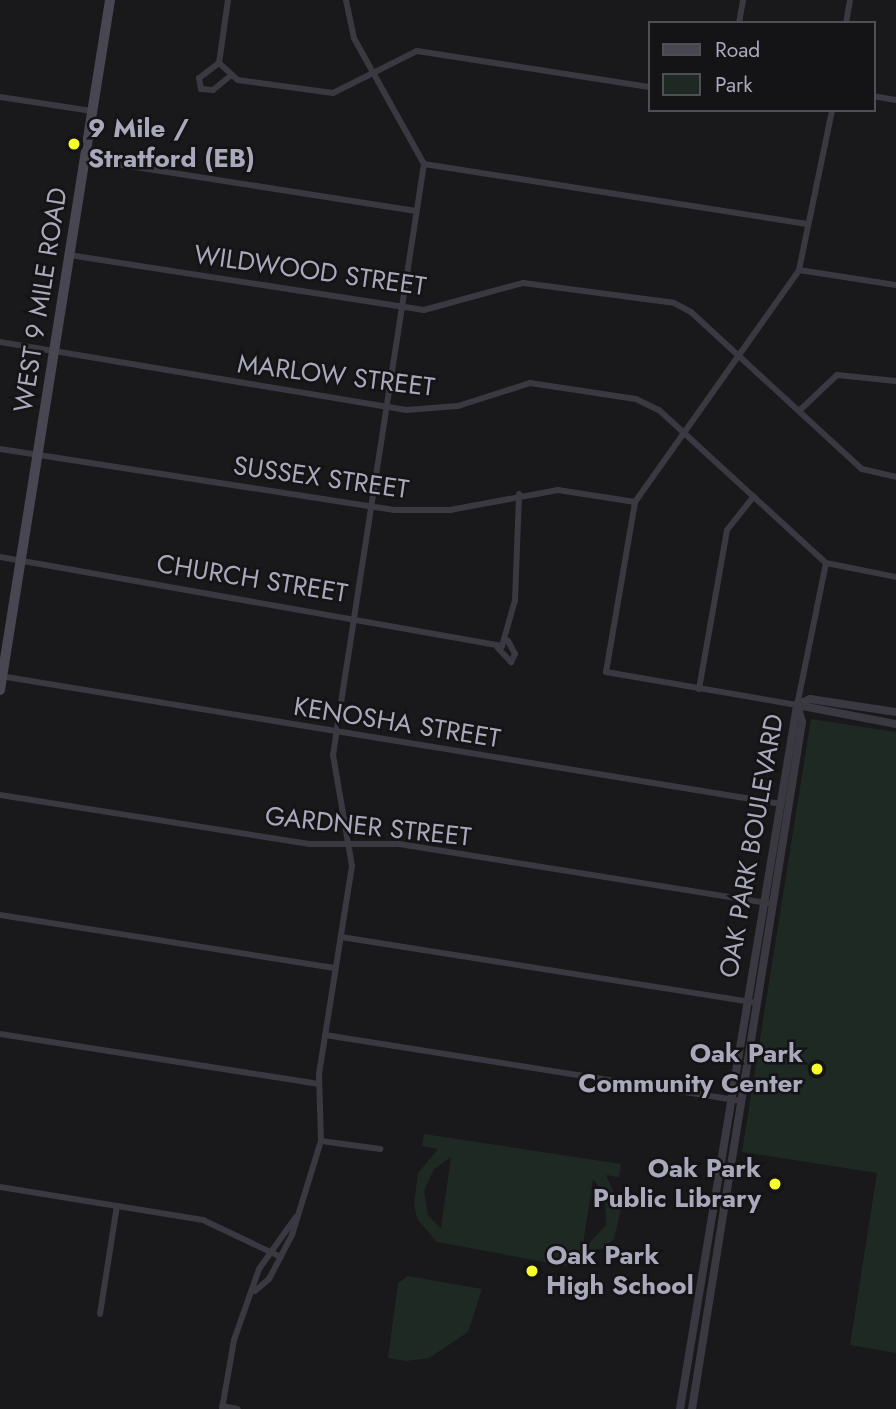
<!DOCTYPE html>
<html>
<head>
<meta charset="utf-8">
<style>
  body { margin:0 }
  #map { position:relative; width:896px; height:1409px; overflow:hidden; background:#19181a; font-family:Jost,sans-serif }
  div>[style] { position:absolute }
  .green>* { inset:0; background:#1f2924 }
  .minor>* { height:6px; margin:-3px; padding:0 3px; transform-origin:3px; border-radius:3px; background:#3a3840 }
  .tertiary>* { height:8px; margin:-4px; padding:0 4px; transform-origin:4px; border-radius:4px; background:#3a3840 }
  .secondary>* { height:10px; margin:-5px; padding:0 5px; transform-origin:5px; border-radius:5px; background:#484650 }
  .dots>* { width:19px; height:19px; translate:-50% -50%; box-sizing:border-box; border:4px solid #141315; border-radius:50% }
  span { translate:-50% -50%; white-space:nowrap; text-align:center; line-height:1.15; -webkit-text-stroke:5px #141315; paint-order:stroke }
  .poi-label { font-size:26px; color:#aaa9bb; font-weight:700 }
  .left { translate:0 -50%; text-align:left }
  .right { translate:-100% -50%; text-align:right }
  .street-label { font-size:26px; color:#aaa9bb }
  .legend { position:absolute; left:648px; top:21px; width:228px; height:91px; box-sizing:border-box; background:#141315; border:2px solid #504f57; margin:0; padding:9px 12px; list-style:none; font-size:21px; color:#aaa9bb }
  .legend li { display:flex; align-items:center; gap:14px; height:35px }
  .legend b { width:35px; border:2px solid #504f57 }
</style>
</head>
<body>
<div id="map">
  <div class="green">
    <i style="clip-path:polygon(811px 719px,896px 732px,896px 1353px,850px 1345px,877px 1173px,742px 1152px)"></i>
    <i style="clip-path:polygon(evenodd,424px 1134px,621px 1164px,619px 1177px,606px 1175px,621px 1209px,614px 1239px,589px 1261px,566px 1266px,437px 1242px,417px 1219px,414px 1204px,418px 1173px,438px 1149px,422px 1146px,424px 1134px,451px 1157px,441px 1228px,440px 1228px,428px 1215px,424px 1191px,434px 1169px,451px 1157px,424px 1134px,593px 1179px,605px 1196px,606px 1225px,582px 1251px,593px 1179px)"></i>
    <i style="clip-path:polygon(408px 1276px,482px 1289px,468px 1332px,429px 1358px,406px 1361px,388px 1358px,398px 1283px)"></i>
  </div>
  <div class="minor">
    <i style="left:228px;top:0;width:64px;rotate:98.1deg"></i>
    <i style="left:219px;top:63px;width:25px;rotate:42deg"></i>
    <i style="left:238px;top:80px;width:96px;rotate:7.8deg"></i>
    <i style="left:333px;top:93px;width:94px;rotate:-26.6deg"></i>
    <i style="left:417px;top:51px;width:235px;rotate:8.8deg"></i>
    <i style="left:739px;top:23px;width:23px;rotate:-80deg"></i>
    <i style="left:846px;top:23px;width:23px;rotate:-80deg"></i>
    <i style="left:219px;top:63px;width:25px;rotate:143deg"></i>
    <i style="left:199px;top:78px;width:11px;rotate:80deg"></i>
    <i style="left:201px;top:89px;width:12px;rotate:5deg"></i>
    <i style="left:213px;top:90px;width:21px;rotate:-39deg"></i>
    <i style="left:873px;top:96px;width:23px;rotate:10deg"></i>
    <i style="left:0;top:97px;width:93px;rotate:8.7deg"></i>
    <i style="left:84px;top:159px;width:336px;rotate:8.9deg"></i>
    <i style="left:424px;top:164px;width:389px;rotate:8.9deg"></i>
    <i style="left:69px;top:255px;width:359px;rotate:8.8deg"></i>
    <i style="left:424px;top:310px;width:103px;rotate:-15.3deg"></i>
    <i style="left:523px;top:283px;width:152px;rotate:7.5deg"></i>
    <i style="left:674px;top:303px;width:19px;rotate:28deg"></i>
    <i style="left:691px;top:312px;width:232px;rotate:42.6deg"></i>
    <i style="left:862px;top:469px;width:35px;rotate:13deg"></i>
    <i style="left:799px;top:270px;width:98px;rotate:8.8deg"></i>
    <i style="left:0;top:342px;width:412px;rotate:9.5deg"></i>
    <i style="left:406px;top:410px;width:52px;rotate:-4.4deg"></i>
    <i style="left:458px;top:406px;width:76px;rotate:-17.7deg"></i>
    <i style="left:530px;top:383px;width:107px;rotate:8.6deg"></i>
    <i style="left:636px;top:399px;width:25px;rotate:26deg"></i>
    <i style="left:659px;top:410px;width:226px;rotate:42.5deg"></i>
    <i style="left:826px;top:563px;width:71px;rotate:11.3deg"></i>
    <i style="left:799px;top:411px;width:52px;rotate:-43.5deg"></i>
    <i style="left:837px;top:375px;width:59px;rotate:5.8deg"></i>
    <i style="left:0;top:449px;width:399px;rotate:8.8deg"></i>
    <i style="left:394px;top:510px;width:56px"></i>
    <i style="left:450px;top:510px;width:110px;rotate:-10.5deg"></i>
    <i style="left:558px;top:490px;width:78px;rotate:8.9deg"></i>
    <i style="left:0;top:557px;width:510px;rotate:10.05deg"></i>
    <i style="left:502px;top:646px;width:48px;rotate:-74.2deg"></i>
    <i style="left:515px;top:600px;width:106px;rotate:-87.8deg"></i>
    <i style="left:826px;top:563px;width:145px;rotate:101.5deg"></i>
    <i style="left:797px;top:705px;width:194px;rotate:-170.2deg"></i>
    <i style="left:606px;top:672px;width:172px;rotate:-80.3deg"></i>
    <i style="left:635px;top:502px;width:284px;rotate:-54.7deg"></i>
    <i style="left:799px;top:270px;width:163px;rotate:-78.3deg"></i>
    <i style="left:497px;top:647px;width:21px;rotate:47deg"></i>
    <i style="left:511px;top:662px;width:9px;rotate:-63deg"></i>
    <i style="left:515px;top:654px;width:15px;rotate:-118deg"></i>
    <i style="left:0;top:676px;width:792px;rotate:9.3deg"></i>
    <i style="left:699px;top:689px;width:161px;rotate:-80deg"></i>
    <i style="left:727px;top:530px;width:43px;rotate:-51.5deg"></i>
    <i style="left:0;top:795px;width:313px;rotate:9deg"></i>
    <i style="left:309px;top:844px;width:90px"></i>
    <i style="left:399px;top:844px;width:374px;rotate:9.1deg"></i>
    <i style="left:0;top:915px;width:340px;rotate:9deg"></i>
    <i style="left:341px;top:937px;width:421px;rotate:9deg"></i>
    <i style="left:0;top:1034px;width:323px;rotate:8.9deg"></i>
    <i style="left:325px;top:1035px;width:422px;rotate:9deg"></i>
    <i style="left:321px;top:1141px;width:60px;rotate:7.7deg"></i>
    <i style="left:0;top:1187px;width:206px;rotate:9.2deg"></i>
    <i style="left:203px;top:1220px;width:86px;rotate:25.4deg"></i>
    <i style="left:255px;top:1291px;width:18px;rotate:-41deg"></i>
    <i style="left:269px;top:1279px;width:50px;rotate:-62.4deg"></i>
    <i style="left:292px;top:1235px;width:98px;rotate:-72.9deg"></i>
    <i style="left:321px;top:1141px;width:67px;rotate:-91.7deg"></i>
    <i style="left:319px;top:1074px;width:211px;rotate:-81deg"></i>
    <i style="left:352px;top:866px;width:113px;rotate:-99.7deg"></i>
    <i style="left:333px;top:755px;width:598px;rotate:-81.25deg"></i>
    <i style="left:424px;top:164px;width:144px;rotate:-119.1deg"></i>
    <i style="left:354px;top:38px;width:39px;rotate:-102deg"></i>
    <i style="left:100px;top:1314px;width:109px;rotate:-81.1deg"></i>
    <i style="left:222px;top:1406px;width:16px;rotate:11deg"></i>
    <i style="left:222px;top:1409px;width:70px;rotate:-80.1deg"></i>
    <i style="left:234px;top:1340px;width:75px;rotate:-70.6deg"></i>
    <i style="left:259px;top:1269px;width:64px;rotate:-54.6deg"></i>
  </div>
  <div class="tertiary">
    <i style="left:797px;top:705px;width:101px;rotate:10.9deg"></i>
    <i style="left:797px;top:705px;width:14px;rotate:-25deg"></i>
    <i style="left:810px;top:699px;width:87px;rotate:8.6deg"></i>
    <i style="left:680px;top:1409px;width:714px;rotate:-80.56deg"></i>
    <i style="left:692px;top:1409px;width:696px;rotate:-80.9deg"></i>
    <i style="left:802px;top:722px;width:18px;rotate:-106deg"></i>
  </div>
  <div class="secondary">
    <i style="left:0;top:690px;width:699px;rotate:-80.94deg"></i>
  </div>
  <div class="dots">
    <i style="left:74px;top:144px;background:#f7ff2b"></i>
    <i style="left:817px;top:1069px;background:#f7ff2b"></i>
    <i style="left:775px;top:1184px;background:#f7ff2b"></i>
    <i style="left:532px;top:1271px;background:#f7ff2b"></i>
  </div>
  <div class="poi-label">
    <span class="left" style="left:88px;top:144px">9 Mile /<br>Stratford (EB)</span>
    <span class="right" style="left:803px;top:1069px">Oak Park<br>Community Center</span>
    <span class="right" style="left:761px;top:1184px">Oak Park<br>Public Library</span>
    <span class="left" style="left:546px;top:1271px">Oak Park<br>High School</span>
  </div>
  <div class="street-label">
    <span style="left:310px;top:271px;rotate:8deg">WILDWOOD STREET</span>
    <span style="left:41px;top:300px;rotate:-81deg">WEST 9 MILE ROAD</span>
    <span style="left:336px;top:376px;rotate:7deg">MARLOW STREET</span>
    <span style="left:321px;top:478px;rotate:8deg">SUSSEX STREET</span>
    <span style="left:252px;top:579px;rotate:9deg">CHURCH STREET</span>
    <span style="left:397px;top:723px;rotate:9deg">KENOSHA STREET</span>
    <span style="left:368px;top:827px;rotate:6deg">GARDNER STREET</span>
    <span style="left:752px;top:846px;rotate:-80deg">OAK PARK BOULEVARD</span>
  </div>
  <ul class="legend">
  <li><b style="height:9px;background:#484650"></b>Road</li>
  <li><b style="height:19px;background:#1f2924"></b>Park</li>
  </ul>
</div>
</body>
</html>
